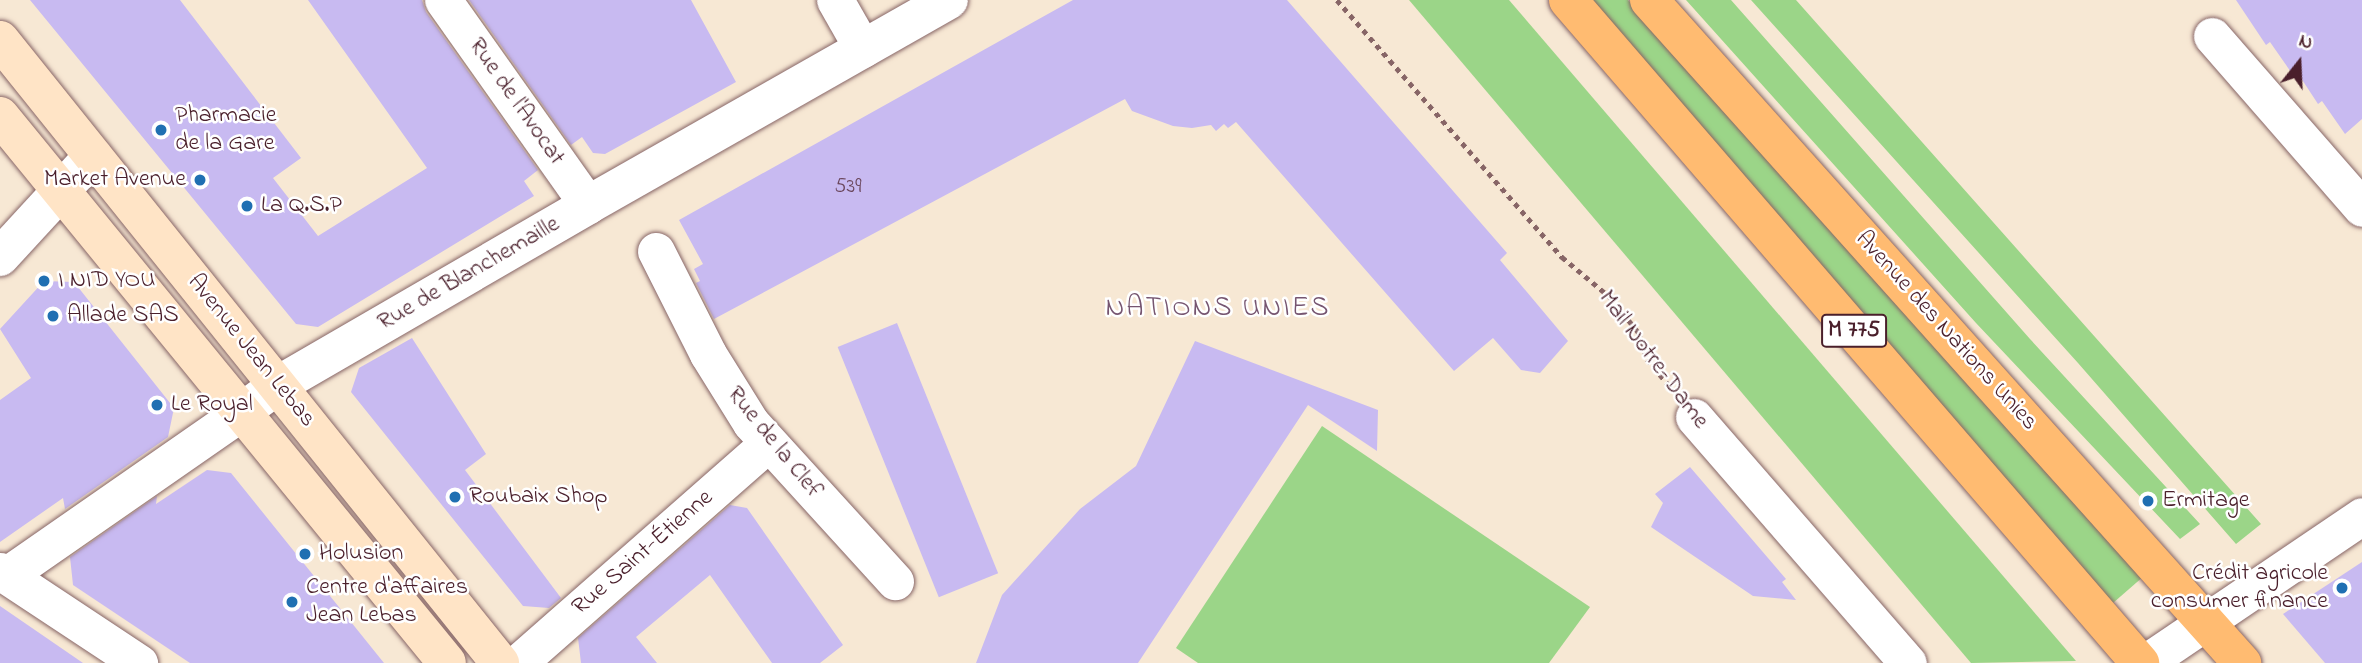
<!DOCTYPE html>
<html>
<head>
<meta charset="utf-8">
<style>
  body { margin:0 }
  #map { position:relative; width:2362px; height:663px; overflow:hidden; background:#f7e8d4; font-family:"Indie Flower",sans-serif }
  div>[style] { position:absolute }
  .green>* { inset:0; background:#9bd588 }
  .building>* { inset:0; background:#c8baf1; transform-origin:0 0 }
  .path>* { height:4.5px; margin-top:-2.25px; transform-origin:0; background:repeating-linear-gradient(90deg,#876566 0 5px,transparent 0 10px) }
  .roads { filter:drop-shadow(0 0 2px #876566) drop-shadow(0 0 2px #876566) }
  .minor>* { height:37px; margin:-18.5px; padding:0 18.5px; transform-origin:18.5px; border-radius:18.5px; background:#fff }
  .tertiary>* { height:38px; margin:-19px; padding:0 19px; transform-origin:19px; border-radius:19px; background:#fff }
  .secondary>* { height:38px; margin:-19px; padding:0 19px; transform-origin:19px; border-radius:19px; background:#ffe4c6 }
  .primary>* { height:38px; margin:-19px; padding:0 19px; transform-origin:19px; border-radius:19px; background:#ffbb71 }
  .dots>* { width:19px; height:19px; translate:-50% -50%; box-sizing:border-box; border:4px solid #fff; border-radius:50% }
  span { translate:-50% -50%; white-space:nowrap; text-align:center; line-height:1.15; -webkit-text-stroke:5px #fff; paint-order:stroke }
  .number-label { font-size:21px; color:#6a465c }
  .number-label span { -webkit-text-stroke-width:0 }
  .shield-label span { padding:2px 5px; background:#fff; border:2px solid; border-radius:5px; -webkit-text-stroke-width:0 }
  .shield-label { font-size:23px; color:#4a1f2b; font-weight:700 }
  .street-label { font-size:24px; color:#4a1f2b }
  .poi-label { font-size:24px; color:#4a1f2b }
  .left { translate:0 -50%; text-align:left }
  .right { translate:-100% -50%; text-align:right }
  .quarter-label { font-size:28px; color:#765570; letter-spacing:2px }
  .north { position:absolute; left:2264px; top:28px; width:70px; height:70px; -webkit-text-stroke:5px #fff; paint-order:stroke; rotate:18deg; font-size:19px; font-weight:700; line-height:28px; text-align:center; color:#4a1f2b }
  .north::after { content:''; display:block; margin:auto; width:24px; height:32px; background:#4a1f2b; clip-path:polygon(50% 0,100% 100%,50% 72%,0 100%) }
</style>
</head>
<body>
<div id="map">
  <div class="green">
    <i style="clip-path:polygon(1409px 0,1509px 0,2076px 661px,1971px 663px)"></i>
    <i style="clip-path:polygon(1592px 0,1628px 0,2144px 576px,2113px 603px)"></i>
    <i style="clip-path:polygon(1686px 0,1731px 0,2030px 339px,2200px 524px,2180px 539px,1976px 323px)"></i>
    <i style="clip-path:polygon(1751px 0,1796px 0,2261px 524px,2236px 544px,2078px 363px)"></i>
    <i style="clip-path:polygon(1322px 426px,1590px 607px,1549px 663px,1198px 663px,1176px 648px)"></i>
  </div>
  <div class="building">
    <i style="clip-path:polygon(30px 0,180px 0,301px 158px,273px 178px,318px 236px,427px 168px,308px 0,422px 0,426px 12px,538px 170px,524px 181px,534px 196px,318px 327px,296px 324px)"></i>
    <i style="clip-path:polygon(469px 0,691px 0,736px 82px,605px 154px,593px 153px,582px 137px,571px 145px)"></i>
    <i style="clip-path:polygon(1073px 0,1287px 0,1507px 253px,1500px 260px,1568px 341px,1540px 373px,1521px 370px,1493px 338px,1454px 371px,1236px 122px,1228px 128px,1224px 124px,1216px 131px,1211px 125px,1192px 128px,1173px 126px,1132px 111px,1125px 99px,714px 319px,696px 283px,700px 281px,694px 269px,703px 264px,679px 220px)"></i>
    <i style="clip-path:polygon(2236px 0,2362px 0,2362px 119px,2345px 134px,2322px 101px,2318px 104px,2297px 72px,2293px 75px,2270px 42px,2266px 45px)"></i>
    <i style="clip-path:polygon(44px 281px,74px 282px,174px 408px,168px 437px,65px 509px,63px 498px,0 542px,0 400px,31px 378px,0 329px)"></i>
    <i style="left:897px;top:323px;width:270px;height:64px;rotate:68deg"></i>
    <i style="clip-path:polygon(412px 338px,486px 454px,465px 470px,561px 598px,549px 608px,523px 606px,351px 392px,359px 368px)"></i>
    <i style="clip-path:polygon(1195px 341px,1378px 410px,1377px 451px,1308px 405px,1138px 663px,976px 663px,1002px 595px,1080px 509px,1136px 466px)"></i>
    <i style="clip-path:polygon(1690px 467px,1786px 579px,1782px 582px,1796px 600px,1753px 596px,1651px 527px,1663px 503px,1655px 494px)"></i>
    <i style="clip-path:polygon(207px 470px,231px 473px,384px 663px,190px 663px,73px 585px,70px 557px,157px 496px,156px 504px)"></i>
    <i style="clip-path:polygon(730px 505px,747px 508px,843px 645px,820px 663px,772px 663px,710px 575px,636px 637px,657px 663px,581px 663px,578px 638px)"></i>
    <i style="clip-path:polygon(2362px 562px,2362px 663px,2325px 663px,2283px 614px)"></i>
    <i style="clip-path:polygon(0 606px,83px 663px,0 663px)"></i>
  </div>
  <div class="path">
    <i style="left:1337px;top:0;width:342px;rotate:48.8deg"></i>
    <i style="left:1562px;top:257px;width:62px;rotate:39.8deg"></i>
    <i style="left:1610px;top:297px;width:46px;rotate:51.1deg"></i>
    <i style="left:1639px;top:333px;width:27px;rotate:73deg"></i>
    <i style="left:1647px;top:359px;width:39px;rotate:50deg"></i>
  </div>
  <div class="roads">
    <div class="minor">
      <i style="left:443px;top:0;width:251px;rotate:54.7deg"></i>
      <i style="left:835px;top:0;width:56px;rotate:60.3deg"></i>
      <i style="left:2212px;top:36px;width:228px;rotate:48.9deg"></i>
      <i style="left:656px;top:251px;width:115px;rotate:63.2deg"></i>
      <i style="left:708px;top:354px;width:81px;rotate:58.1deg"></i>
      <i style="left:751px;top:423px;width:214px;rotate:47.7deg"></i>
      <i style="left:1694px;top:417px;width:326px;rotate:49deg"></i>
      <i style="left:0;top:571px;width:167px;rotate:33.5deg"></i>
      <i style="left:7px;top:575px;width:287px;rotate:-34.8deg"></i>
      <i style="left:518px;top:663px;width:333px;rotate:-41.3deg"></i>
      <i style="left:2145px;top:663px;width:262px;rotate:-34.1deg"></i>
    </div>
    <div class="tertiary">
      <i style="left:0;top:257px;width:137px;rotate:-47.4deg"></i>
      <i style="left:243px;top:411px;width:44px;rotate:-36.6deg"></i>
      <i style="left:278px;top:385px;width:358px;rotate:-30.1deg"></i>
      <i style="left:588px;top:205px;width:415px;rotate:-29.6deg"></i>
    </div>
    <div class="secondary">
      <i style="left:0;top:40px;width:799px;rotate:51.25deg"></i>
      <i style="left:0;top:116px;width:706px;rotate:50.74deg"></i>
    </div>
    <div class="primary">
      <i style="left:1568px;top:0;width:876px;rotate:49.21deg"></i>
      <i style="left:1649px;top:0;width:890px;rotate:48.19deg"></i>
    </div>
  </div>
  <div class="dots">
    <i style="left:161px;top:130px;background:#1f6fb2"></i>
    <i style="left:200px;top:180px;background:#1f6fb2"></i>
    <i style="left:247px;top:206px;background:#1f6fb2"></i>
    <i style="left:44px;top:281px;background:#1f6fb2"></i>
    <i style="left:53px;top:316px;background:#1f6fb2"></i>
    <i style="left:157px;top:405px;background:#1f6fb2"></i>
    <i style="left:455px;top:497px;background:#1f6fb2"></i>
    <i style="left:2148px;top:501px;background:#1f6fb2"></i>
    <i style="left:305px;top:554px;background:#1f6fb2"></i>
    <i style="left:2342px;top:588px;background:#1f6fb2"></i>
    <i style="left:292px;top:602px;background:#1f6fb2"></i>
  </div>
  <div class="number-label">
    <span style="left:848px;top:187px">539</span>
  </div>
  <div class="shield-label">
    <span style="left:1854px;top:331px">M 775</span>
  </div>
  <div class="street-label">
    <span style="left:516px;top:102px;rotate:55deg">Rue de l'Avocat</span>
    <span style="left:469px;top:274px;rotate:-30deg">Rue de Blanchemaille</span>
    <span style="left:1946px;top:331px;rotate:48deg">Avenue des Nations Unies</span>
    <span style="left:251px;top:351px;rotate:51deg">Avenue Jean Lebas</span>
    <span style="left:1653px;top:360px;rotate:53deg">Mail Notre-Dame</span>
    <span style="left:774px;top:443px;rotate:51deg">Rue de la Clef</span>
    <span style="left:643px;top:553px;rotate:-41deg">Rue Saint-Étienne</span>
  </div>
  <div class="poi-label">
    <span class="left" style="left:175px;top:130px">Pharmacie<br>de la Gare</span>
    <span class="right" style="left:186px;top:180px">Market Avenue</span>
    <span class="left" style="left:261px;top:206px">La Q.S.P</span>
    <span class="left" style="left:58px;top:281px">I NID YOU</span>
    <span class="left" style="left:67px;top:316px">Allade SAS</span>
    <span class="left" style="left:171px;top:405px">Le Royal</span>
    <span class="left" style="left:469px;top:497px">Roubaix Shop</span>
    <span class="left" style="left:2162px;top:501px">Ermitage</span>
    <span class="left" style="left:319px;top:554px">Holusion</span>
    <span class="right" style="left:2328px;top:588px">Crédit agricole<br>consumer finance</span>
    <span class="left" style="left:306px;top:602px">Centre d'affaires<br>Jean Lebas</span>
  </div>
  <div class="quarter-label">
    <span style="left:1218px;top:309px">NATIONS UNIES</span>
  </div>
  <div class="north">N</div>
</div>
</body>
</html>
